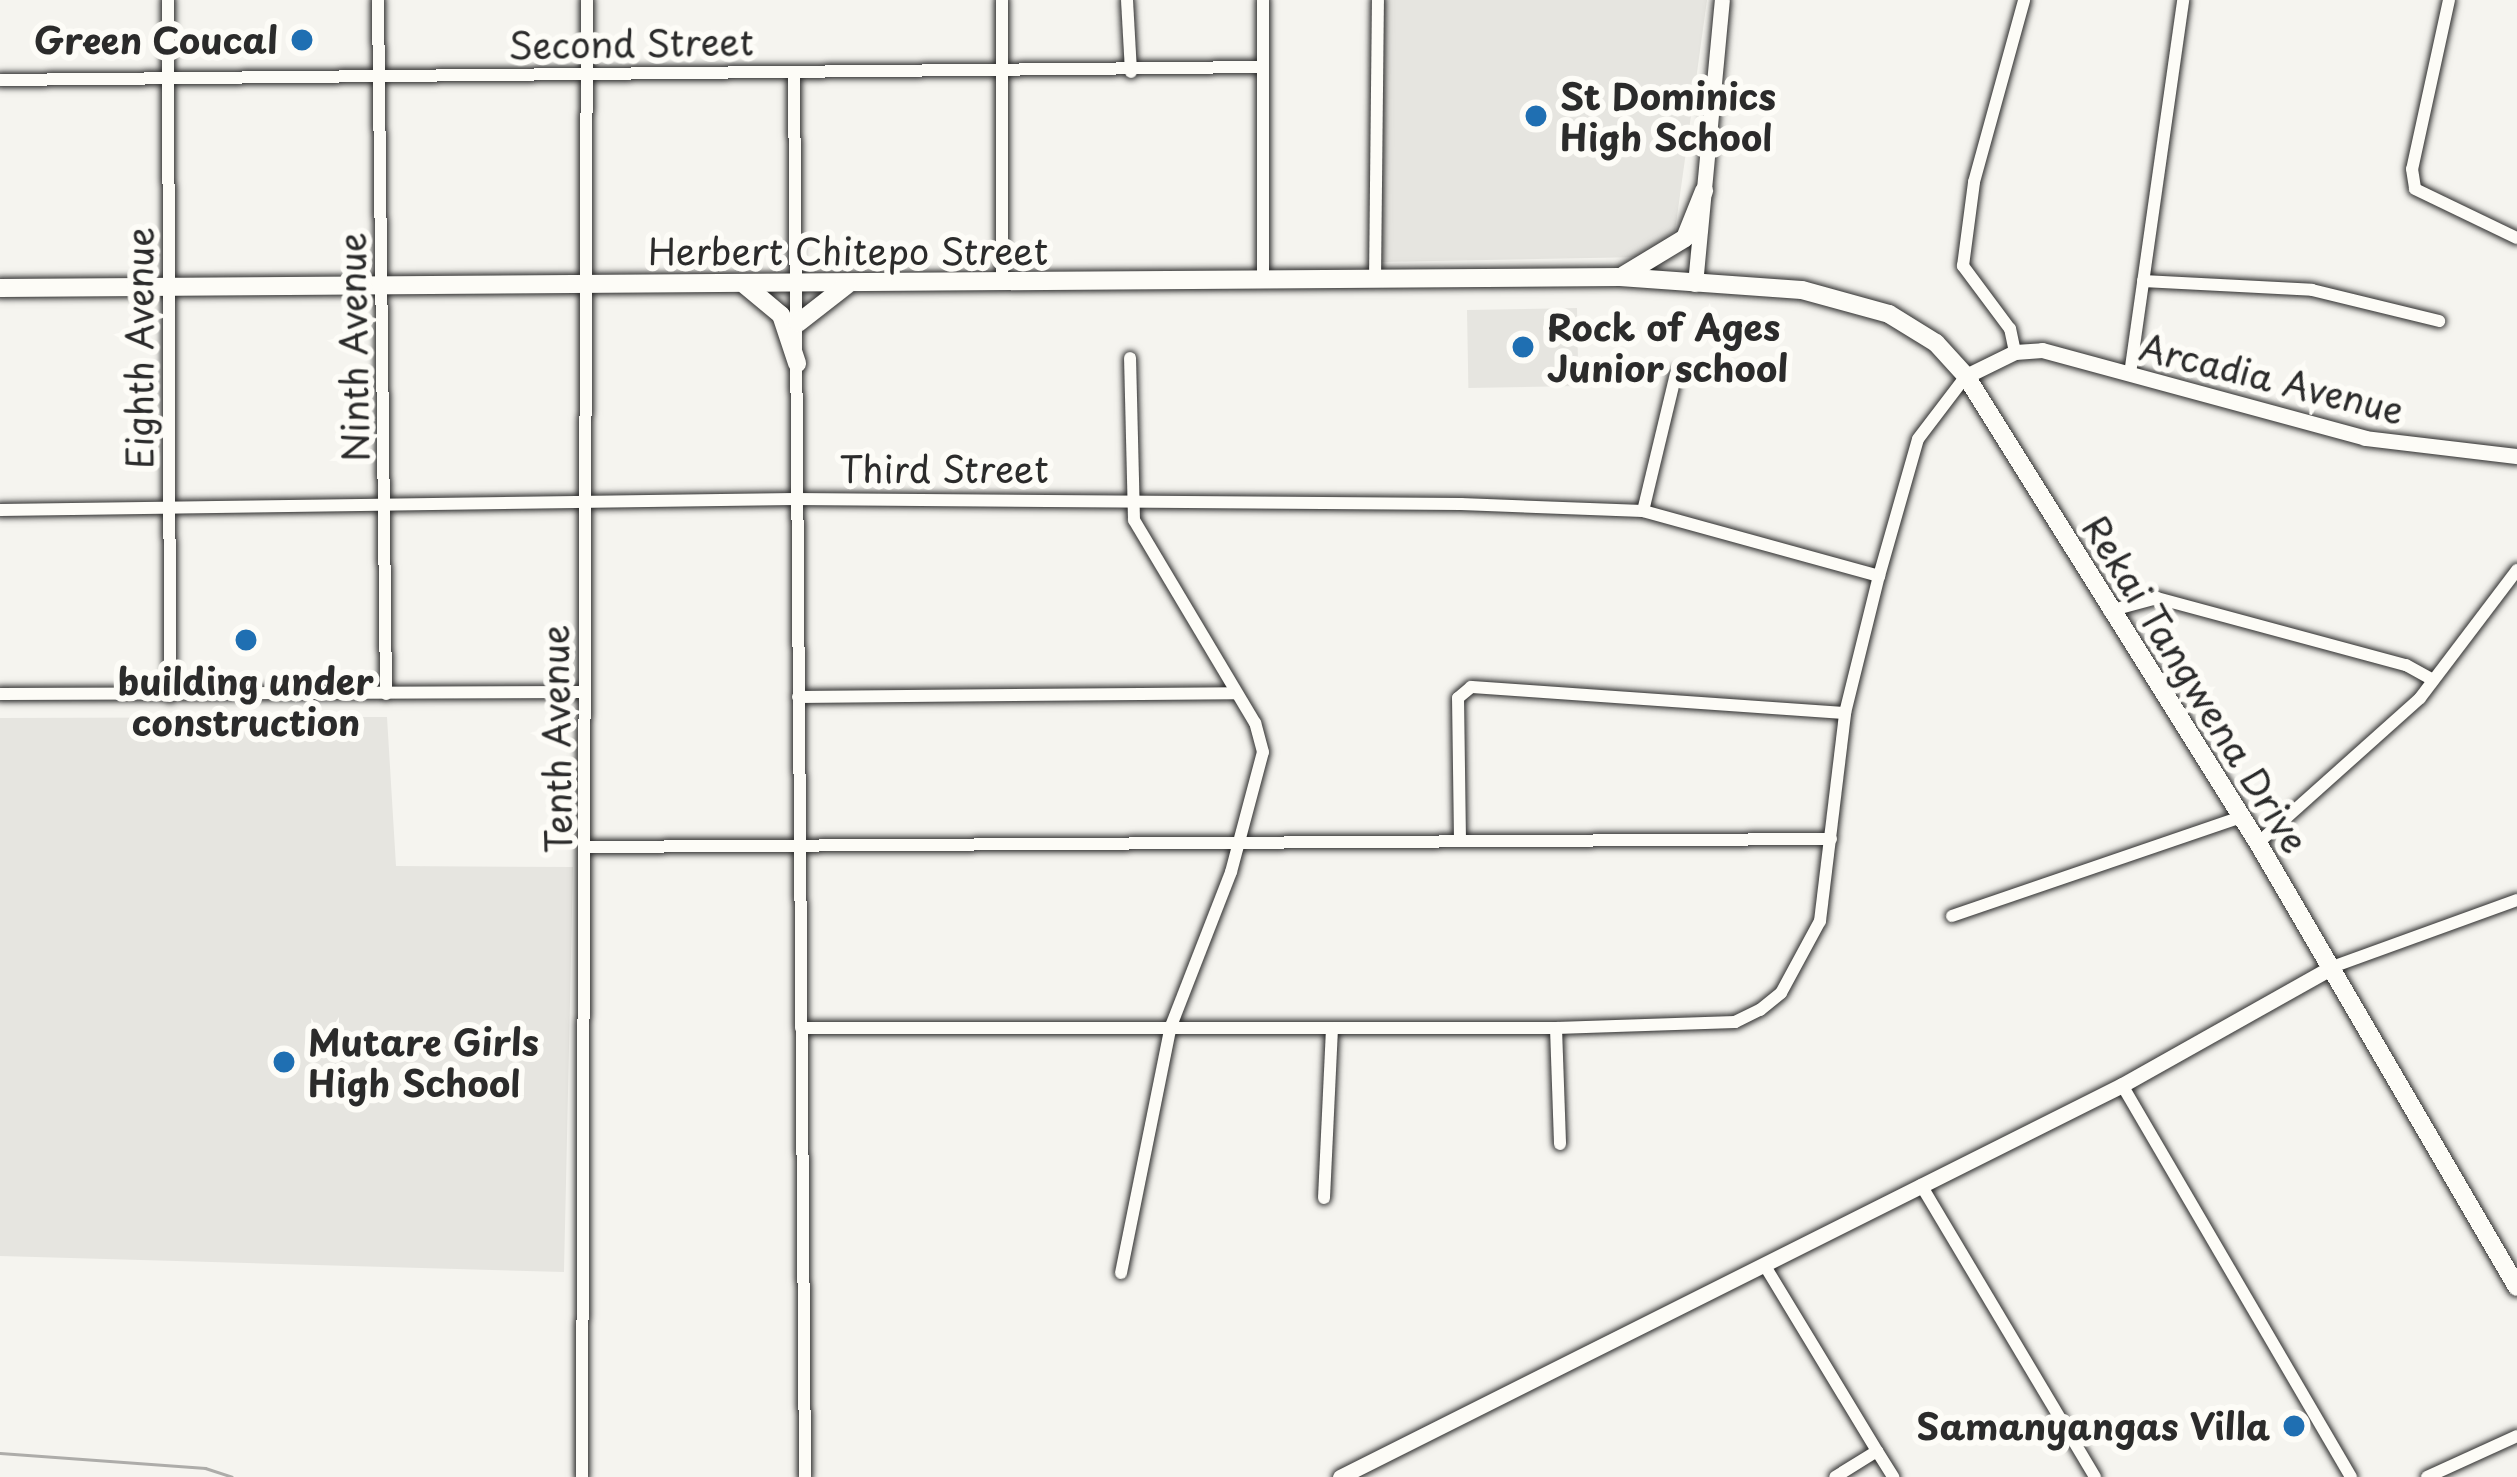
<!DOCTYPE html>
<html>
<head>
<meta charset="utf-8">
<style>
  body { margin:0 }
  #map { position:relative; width:2517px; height:1477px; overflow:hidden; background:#f5f4ef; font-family:"Playpen Sans",sans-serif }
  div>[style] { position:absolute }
  .built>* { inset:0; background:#e6e5e0; transform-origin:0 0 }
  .stream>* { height:3px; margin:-1.5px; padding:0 1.5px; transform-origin:1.5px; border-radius:1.5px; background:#adaca9 }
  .roads { filter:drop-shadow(0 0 3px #2b2b2b) drop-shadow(0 0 3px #2b2b2b) }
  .minor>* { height:12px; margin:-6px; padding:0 6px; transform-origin:6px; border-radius:6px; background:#fdfcf7 }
  .tertiary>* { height:15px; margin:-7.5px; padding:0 7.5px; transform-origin:7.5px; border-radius:7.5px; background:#fdfcf7 }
  .secondary>* { height:18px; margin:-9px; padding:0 9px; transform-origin:9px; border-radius:9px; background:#fdfcf7 }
  .dots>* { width:33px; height:33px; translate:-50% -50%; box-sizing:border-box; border:6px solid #fdfcf7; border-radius:50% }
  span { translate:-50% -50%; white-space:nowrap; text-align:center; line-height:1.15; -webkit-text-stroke:12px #fdfcf7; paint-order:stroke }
  .poi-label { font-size:36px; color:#2b2b2b; font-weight:700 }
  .right { translate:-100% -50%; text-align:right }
  .left { translate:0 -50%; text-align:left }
  .street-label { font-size:36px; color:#2b2b2b }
</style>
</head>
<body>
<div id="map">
  <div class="built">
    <i style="clip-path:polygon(1383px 0,1707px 0,1675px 231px,1643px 257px,1381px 262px)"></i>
    <i style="left:1577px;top:308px;width:78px;height:110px;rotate:89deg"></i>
    <i style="clip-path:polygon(387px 717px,396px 866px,573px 867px,564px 1272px,0 1256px,0 718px)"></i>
  </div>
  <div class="stream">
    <i style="left:0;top:1453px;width:206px;rotate:4.2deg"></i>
    <i style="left:205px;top:1468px;width:28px;rotate:18deg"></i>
  </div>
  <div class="roads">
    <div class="minor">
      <i style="left:168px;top:0;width:696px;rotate:89.84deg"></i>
      <i style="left:378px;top:0;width:694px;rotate:89.34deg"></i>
      <i style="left:1127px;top:0;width:72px;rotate:86.8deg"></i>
      <i style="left:2449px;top:0;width:173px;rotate:102.3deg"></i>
      <i style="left:2412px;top:169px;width:20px;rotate:81deg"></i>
      <i style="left:2415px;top:189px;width:113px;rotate:25.7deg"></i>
      <i style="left:794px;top:72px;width:1405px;rotate:89.55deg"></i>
      <i style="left:0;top:80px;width:1262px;rotate:-0.59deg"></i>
      <i style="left:1375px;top:281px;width:281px;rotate:-89.4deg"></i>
      <i style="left:2143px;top:281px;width:169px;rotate:3deg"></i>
      <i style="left:2312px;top:290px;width:131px;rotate:13.7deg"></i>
      <i style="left:1263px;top:282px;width:282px;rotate:-90deg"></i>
      <i style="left:1002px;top:284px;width:284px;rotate:-90deg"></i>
      <i style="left:2015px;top:352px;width:24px;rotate:-102deg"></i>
      <i style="left:2010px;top:329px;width:79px;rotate:-126.7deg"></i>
      <i style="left:1963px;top:266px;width:85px;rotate:-82.5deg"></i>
      <i style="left:1974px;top:182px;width:189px;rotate:-74.6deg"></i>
      <i style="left:2130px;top:374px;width:378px;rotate:-81.9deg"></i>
      <i style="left:0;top:510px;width:794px;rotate:-0.79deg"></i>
      <i style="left:794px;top:499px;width:667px;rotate:0.43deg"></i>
      <i style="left:1461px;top:504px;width:182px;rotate:2.2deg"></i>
      <i style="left:1643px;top:511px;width:245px;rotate:15.4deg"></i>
      <i style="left:1643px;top:511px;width:141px;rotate:-76.5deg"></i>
      <i style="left:2109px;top:611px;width:50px;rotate:-15.2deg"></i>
      <i style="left:2157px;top:598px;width:258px;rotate:15.1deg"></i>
      <i style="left:2406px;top:665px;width:31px;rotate:29deg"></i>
      <i style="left:0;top:694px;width:583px;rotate:-0.2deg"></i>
      <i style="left:798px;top:697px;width:438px;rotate:-0.5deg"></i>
      <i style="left:1460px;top:840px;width:142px;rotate:-90.8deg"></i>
      <i style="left:1458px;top:698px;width:17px;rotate:-40deg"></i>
      <i style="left:1471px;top:687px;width:375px;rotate:4deg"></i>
      <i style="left:2258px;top:843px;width:217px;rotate:-41.8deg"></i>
      <i style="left:2420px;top:698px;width:161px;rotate:-52.8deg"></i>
      <i style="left:588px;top:847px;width:1243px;rotate:-0.37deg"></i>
      <i style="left:1952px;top:916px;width:305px;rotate:-18.9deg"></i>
      <i style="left:2332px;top:967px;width:197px;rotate:-19.9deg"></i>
      <i style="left:801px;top:1028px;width:755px"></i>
      <i style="left:1556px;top:1028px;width:179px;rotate:-1.9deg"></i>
      <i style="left:1735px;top:1022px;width:28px;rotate:-26deg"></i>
      <i style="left:1760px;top:1010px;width:27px;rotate:-39deg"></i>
      <i style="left:1781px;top:993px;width:82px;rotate:-61.6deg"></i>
      <i style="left:1820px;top:921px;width:209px;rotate:-83.1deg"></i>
      <i style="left:1845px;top:713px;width:141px;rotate:-76.1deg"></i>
      <i style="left:1879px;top:576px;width:142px;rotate:-74.1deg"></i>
      <i style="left:1918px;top:439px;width:79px;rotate:-52.7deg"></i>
      <i style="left:1556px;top:1028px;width:116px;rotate:88deg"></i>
      <i style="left:2122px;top:1085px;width:454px;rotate:59.7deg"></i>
      <i style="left:1921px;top:1185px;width:340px;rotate:59.2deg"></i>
      <i style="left:1324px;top:1198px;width:170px;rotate:-87.3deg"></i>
      <i style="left:1765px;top:1266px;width:216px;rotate:58.8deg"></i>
      <i style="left:1877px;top:1451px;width:49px;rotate:148.2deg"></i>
      <i style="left:1121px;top:1273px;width:252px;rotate:-78.6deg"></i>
      <i style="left:1171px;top:1026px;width:165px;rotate:-68.7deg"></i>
      <i style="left:1231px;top:872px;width:124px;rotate:-75.1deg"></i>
      <i style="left:1263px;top:752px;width:30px;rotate:-105deg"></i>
      <i style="left:1255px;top:723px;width:236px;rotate:-120.8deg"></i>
      <i style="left:1134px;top:520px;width:162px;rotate:-91.4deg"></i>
      <i style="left:1877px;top:1451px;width:31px;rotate:58deg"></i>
      <i style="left:582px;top:1477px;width:1477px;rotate:-89.81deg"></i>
      <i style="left:2427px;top:1477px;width:99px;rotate:-24.5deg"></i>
    </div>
    <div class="tertiary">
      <i style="left:1695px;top:284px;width:285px;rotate:-84.6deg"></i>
      <i style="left:1966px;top:376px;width:55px;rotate:-26.1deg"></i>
      <i style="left:2015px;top:352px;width:27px;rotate:-4deg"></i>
      <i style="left:2042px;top:350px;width:335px;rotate:15.2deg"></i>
      <i style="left:2365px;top:438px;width:153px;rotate:6.8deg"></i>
      <i style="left:1340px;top:1477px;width:875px;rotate:-26.62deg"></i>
      <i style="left:2122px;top:1085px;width:241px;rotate:-29.3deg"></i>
    </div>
    <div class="secondary">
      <i style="left:1624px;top:275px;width:71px;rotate:-31.2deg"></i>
      <i style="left:1685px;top:238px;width:51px;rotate:-68deg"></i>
      <i style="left:745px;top:285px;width:47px;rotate:39.8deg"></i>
      <i style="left:781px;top:315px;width:51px;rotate:71.6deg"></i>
      <i style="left:0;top:288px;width:1620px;rotate:-0.39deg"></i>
      <i style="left:1620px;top:277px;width:182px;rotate:4.1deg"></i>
      <i style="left:1802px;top:290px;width:90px;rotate:15.4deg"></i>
      <i style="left:1889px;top:314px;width:55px;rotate:31.7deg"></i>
      <i style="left:1936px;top:343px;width:45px;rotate:47.7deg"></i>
      <i style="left:1966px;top:376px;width:551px;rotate:57.98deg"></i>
      <i style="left:2258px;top:843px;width:514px;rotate:59.74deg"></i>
      <i style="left:798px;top:323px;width:62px;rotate:-37.8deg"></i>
    </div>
  </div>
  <div class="dots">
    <i style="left:302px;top:40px;background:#1f6fb2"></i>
    <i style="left:1536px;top:116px;background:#1f6fb2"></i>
    <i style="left:1523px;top:347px;background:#1f6fb2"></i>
    <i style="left:246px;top:640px;background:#1f6fb2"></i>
    <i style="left:284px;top:1062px;background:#1f6fb2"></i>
    <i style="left:2294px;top:1426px;background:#1f6fb2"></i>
  </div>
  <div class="poi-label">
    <span class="right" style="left:278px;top:40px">Green Coucal</span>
    <span class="left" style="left:1560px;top:116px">St Dominics<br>High School</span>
    <span class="left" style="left:1547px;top:347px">Rock of Ages<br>Junior school</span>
    <span style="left:246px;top:701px">building under<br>construction</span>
    <span class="left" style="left:308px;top:1062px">Mutare Girls<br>High School</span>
    <span class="right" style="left:2270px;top:1426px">Samanyangas Villa</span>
  </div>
  <div class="street-label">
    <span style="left:631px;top:43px;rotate:-1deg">Second Street</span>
    <span style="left:848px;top:251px">Herbert Chitepo Street</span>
    <span style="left:353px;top:347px;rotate:-91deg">Ninth Avenue</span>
    <span style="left:139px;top:348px;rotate:-90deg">Eighth Avenue</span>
    <span style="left:2272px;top:378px;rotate:14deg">Arcadia Avenue</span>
    <span style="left:944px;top:469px">Third Street</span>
    <span style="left:2196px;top:684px;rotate:58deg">Rekai Tangwena Drive</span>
    <span style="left:556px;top:739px;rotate:-91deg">Tenth Avenue</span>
  </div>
</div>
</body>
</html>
